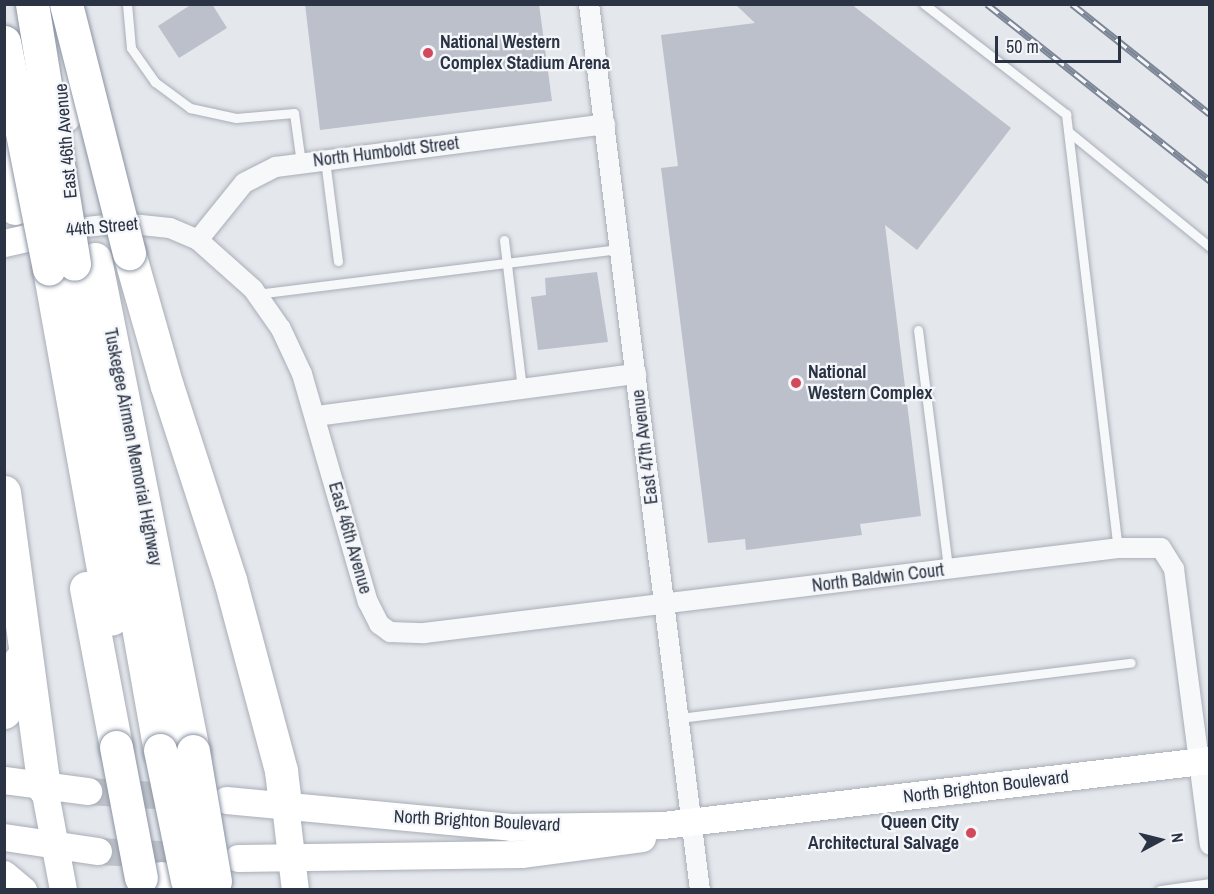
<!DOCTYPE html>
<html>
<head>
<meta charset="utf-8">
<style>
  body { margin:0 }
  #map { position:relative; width:1214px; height:894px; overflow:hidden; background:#e4e7ec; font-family:"Archivo Narrow",sans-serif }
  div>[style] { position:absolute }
  .building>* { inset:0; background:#bbc0ca }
  .secondary-tunnel>* { height:27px; margin-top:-13.5px; transform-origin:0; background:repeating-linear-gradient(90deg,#bfc3cb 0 27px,transparent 0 41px) }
  .roads { filter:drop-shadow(0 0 2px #a9aeb7) drop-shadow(0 0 2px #a9aeb7) }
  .lane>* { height:9px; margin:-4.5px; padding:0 4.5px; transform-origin:4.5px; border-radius:4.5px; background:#f7f8fa }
  .street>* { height:20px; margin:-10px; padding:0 10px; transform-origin:10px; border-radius:10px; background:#f7f8fa }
  .secondary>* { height:27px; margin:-13.5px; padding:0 13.5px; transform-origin:13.5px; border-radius:13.5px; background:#fff }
  .highway>* { height:33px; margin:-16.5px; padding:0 16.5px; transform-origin:16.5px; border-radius:16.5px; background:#fff }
  .rail>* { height:7px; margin-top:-3.5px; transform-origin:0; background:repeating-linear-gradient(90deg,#f4f6f9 0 14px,#7d8696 0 28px); box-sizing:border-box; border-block:2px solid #7d8696 }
  .bridges { filter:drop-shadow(0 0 2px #8b94a3) drop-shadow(0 0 2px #8b94a3) }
  .highway-bridge>* { height:33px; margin:-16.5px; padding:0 16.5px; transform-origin:16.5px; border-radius:16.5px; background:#fff }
  .dots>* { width:16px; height:16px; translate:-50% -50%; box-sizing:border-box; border:3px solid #f4f6f9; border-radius:50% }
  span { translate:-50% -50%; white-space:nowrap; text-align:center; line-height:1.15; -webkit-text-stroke:4.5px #f4f6f9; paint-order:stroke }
  .poi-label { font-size:18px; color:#2b3445; font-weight:700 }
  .left { translate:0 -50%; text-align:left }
  .right { translate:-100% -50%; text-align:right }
  .street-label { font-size:18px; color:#2b3445 }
  .frame { position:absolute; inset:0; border:6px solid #2b3445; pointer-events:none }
  .north { position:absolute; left:1130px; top:810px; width:60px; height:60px; -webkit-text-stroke:4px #f4f6f9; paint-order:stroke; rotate:83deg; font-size:16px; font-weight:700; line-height:24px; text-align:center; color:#2b3445 }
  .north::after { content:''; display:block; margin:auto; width:21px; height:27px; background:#2b3445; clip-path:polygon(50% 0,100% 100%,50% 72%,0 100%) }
  .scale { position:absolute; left:995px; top:36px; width:126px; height:27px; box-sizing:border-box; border:3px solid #2b3445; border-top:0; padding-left:8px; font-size:18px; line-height:21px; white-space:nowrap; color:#2b3445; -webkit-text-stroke:4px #f4f6f9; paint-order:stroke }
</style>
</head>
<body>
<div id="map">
  <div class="building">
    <i style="clip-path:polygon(192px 4px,212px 4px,227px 28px,179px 58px,158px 26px)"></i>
    <i style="clip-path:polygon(305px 4px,539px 4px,552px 101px,320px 130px)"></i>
    <i style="clip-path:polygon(735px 4px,851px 4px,1011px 128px,917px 250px,885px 225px,921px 516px,860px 524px,862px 535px,746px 550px,745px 539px,708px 543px,661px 168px,678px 166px,661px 35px,755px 23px)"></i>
    <i style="clip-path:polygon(597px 272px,608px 342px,538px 350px,531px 297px,546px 295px,545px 278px)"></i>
  </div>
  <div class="secondary-tunnel">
    <i style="left:88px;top:791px;width:101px;rotate:3.4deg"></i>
    <i style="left:98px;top:851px;width:104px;rotate:2.8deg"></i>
  </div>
  <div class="roads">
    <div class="lane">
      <i style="left:127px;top:4px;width:44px;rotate:84.8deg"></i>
      <i style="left:131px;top:48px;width:42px;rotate:54.8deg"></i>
      <i style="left:155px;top:82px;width:44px;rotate:36.6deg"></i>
      <i style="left:190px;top:108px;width:47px;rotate:12.3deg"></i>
      <i style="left:236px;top:118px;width:58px;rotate:-4.9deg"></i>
      <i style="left:294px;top:113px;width:50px;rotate:82deg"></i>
      <i style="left:924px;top:4px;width:180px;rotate:37.8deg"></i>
      <i style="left:1066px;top:114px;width:437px;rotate:83.2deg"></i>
      <i style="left:1069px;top:132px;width:182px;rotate:39.2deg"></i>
      <i style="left:325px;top:160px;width:102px;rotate:82.7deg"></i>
      <i style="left:504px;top:240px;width:150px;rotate:83.1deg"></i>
      <i style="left:257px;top:294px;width:366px;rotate:-7.1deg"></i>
      <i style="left:918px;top:330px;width:241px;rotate:82.8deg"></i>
      <i style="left:680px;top:718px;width:454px;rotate:-7deg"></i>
      <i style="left:1160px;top:890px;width:50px;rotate:-8deg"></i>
    </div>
    <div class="street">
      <i style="left:589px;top:4px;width:893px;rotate:82.86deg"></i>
      <i style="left:68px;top:229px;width:54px;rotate:-6.3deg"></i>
      <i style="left:122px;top:223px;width:48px;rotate:5.9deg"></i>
      <i style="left:170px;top:228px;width:30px;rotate:23deg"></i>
      <i style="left:198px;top:240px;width:74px;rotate:41.7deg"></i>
      <i style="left:253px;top:289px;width:49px;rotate:55deg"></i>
      <i style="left:281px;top:329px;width:50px;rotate:65deg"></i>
      <i style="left:302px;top:374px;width:237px;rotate:73.9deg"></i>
      <i style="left:368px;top:602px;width:25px;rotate:63deg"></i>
      <i style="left:379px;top:624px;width:14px;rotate:36deg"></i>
      <i style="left:390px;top:632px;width:34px;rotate:2deg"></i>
      <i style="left:424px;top:633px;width:699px;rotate:-6.98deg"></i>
      <i style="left:1118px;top:548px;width:43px"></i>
      <i style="left:1161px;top:548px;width:25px;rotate:58deg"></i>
      <i style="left:1174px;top:569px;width:278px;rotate:82.6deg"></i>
      <i style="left:198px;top:240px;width:73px;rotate:-51.1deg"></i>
      <i style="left:244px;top:183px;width:36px;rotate:-27deg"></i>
      <i style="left:276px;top:167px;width:332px;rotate:-7.4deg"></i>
      <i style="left:316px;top:416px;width:323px;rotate:-7.5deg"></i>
    </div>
    <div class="secondary">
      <i style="left:52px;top:4px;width:115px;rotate:83deg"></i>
      <i style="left:4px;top:243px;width:59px;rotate:-12.6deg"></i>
      <i style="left:4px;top:780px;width:85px;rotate:7.5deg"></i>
      <i style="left:44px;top:788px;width:104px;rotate:79.4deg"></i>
      <i style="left:226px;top:800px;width:286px;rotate:5.4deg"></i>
      <i style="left:511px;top:827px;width:152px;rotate:-0.8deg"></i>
      <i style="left:663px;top:825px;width:551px;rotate:-6.78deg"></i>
      <i style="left:285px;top:805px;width:86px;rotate:83.3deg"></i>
      <i style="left:4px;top:837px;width:95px;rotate:8.5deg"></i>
      <i style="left:238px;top:858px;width:283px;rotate:-0.8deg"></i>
      <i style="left:521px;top:854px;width:122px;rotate:-7.5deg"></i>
      <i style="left:4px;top:874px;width:25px;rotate:40deg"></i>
    </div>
    <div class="highway">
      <i style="left:4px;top:155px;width:54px;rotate:78.3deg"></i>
      <i style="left:129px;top:253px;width:138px;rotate:74.1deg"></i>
      <i style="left:167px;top:386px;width:204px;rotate:72deg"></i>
      <i style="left:230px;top:580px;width:198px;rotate:75deg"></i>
      <i style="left:281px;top:771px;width:34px;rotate:83deg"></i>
      <i style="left:95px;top:259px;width:502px;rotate:78.73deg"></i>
      <i style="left:74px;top:264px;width:494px;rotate:80deg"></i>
      <i style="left:49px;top:269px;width:355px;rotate:79.8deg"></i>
      <i style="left:4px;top:492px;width:299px;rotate:82.3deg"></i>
      <i style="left:86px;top:588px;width:162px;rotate:79.3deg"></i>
      <i style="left:4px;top:712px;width:35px;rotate:-68deg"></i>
      <i style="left:17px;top:680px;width:20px;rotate:-81deg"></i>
      <i style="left:161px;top:878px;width:12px;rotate:76deg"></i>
    </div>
  </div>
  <div class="rail">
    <i style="left:987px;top:4px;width:285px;rotate:38.4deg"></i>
    <i style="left:1072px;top:4px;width:176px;rotate:38.6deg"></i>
  </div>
  <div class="bridges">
    <div class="highway-bridge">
      <i style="left:32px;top:4px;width:263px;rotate:80.8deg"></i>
      <i style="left:66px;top:4px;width:257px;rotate:75.8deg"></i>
      <i style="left:4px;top:42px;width:231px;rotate:78.8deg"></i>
      <i style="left:116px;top:747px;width:133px;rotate:79.2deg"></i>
      <i style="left:160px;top:750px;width:133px;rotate:78.3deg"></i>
      <i style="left:193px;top:751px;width:132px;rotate:80.4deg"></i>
    </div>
  </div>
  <div class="dots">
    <i style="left:428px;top:53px;background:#d1495b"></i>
    <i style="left:796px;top:383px;background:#d1495b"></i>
    <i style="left:971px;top:833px;background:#d1495b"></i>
  </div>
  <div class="poi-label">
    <span class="left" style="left:440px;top:53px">National Western<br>Complex Stadium Arena</span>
    <span class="left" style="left:808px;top:383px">National<br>Western Complex</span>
    <span class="right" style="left:959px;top:833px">Queen City<br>Architectural Salvage</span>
  </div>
  <div class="street-label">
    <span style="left:66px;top:141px;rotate:-95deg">East 46th Avenue</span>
    <span style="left:386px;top:152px;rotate:-7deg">North Humboldt Street</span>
    <span style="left:102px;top:227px;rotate:-5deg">44th Street</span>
    <span style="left:133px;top:447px;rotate:79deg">Tuskegee Airmen Memorial Highway</span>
    <span style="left:645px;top:447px;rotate:-97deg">East 47th Avenue</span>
    <span style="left:350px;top:538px;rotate:74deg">East 46th Avenue</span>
    <span style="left:878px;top:578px;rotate:-7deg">North Baldwin Court</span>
    <span style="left:986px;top:787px;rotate:-7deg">North Brighton Boulevard</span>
    <span style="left:477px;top:821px;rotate:3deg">North Brighton Boulevard</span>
  </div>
  <div class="frame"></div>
  <div class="north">N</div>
  <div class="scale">50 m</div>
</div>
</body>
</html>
